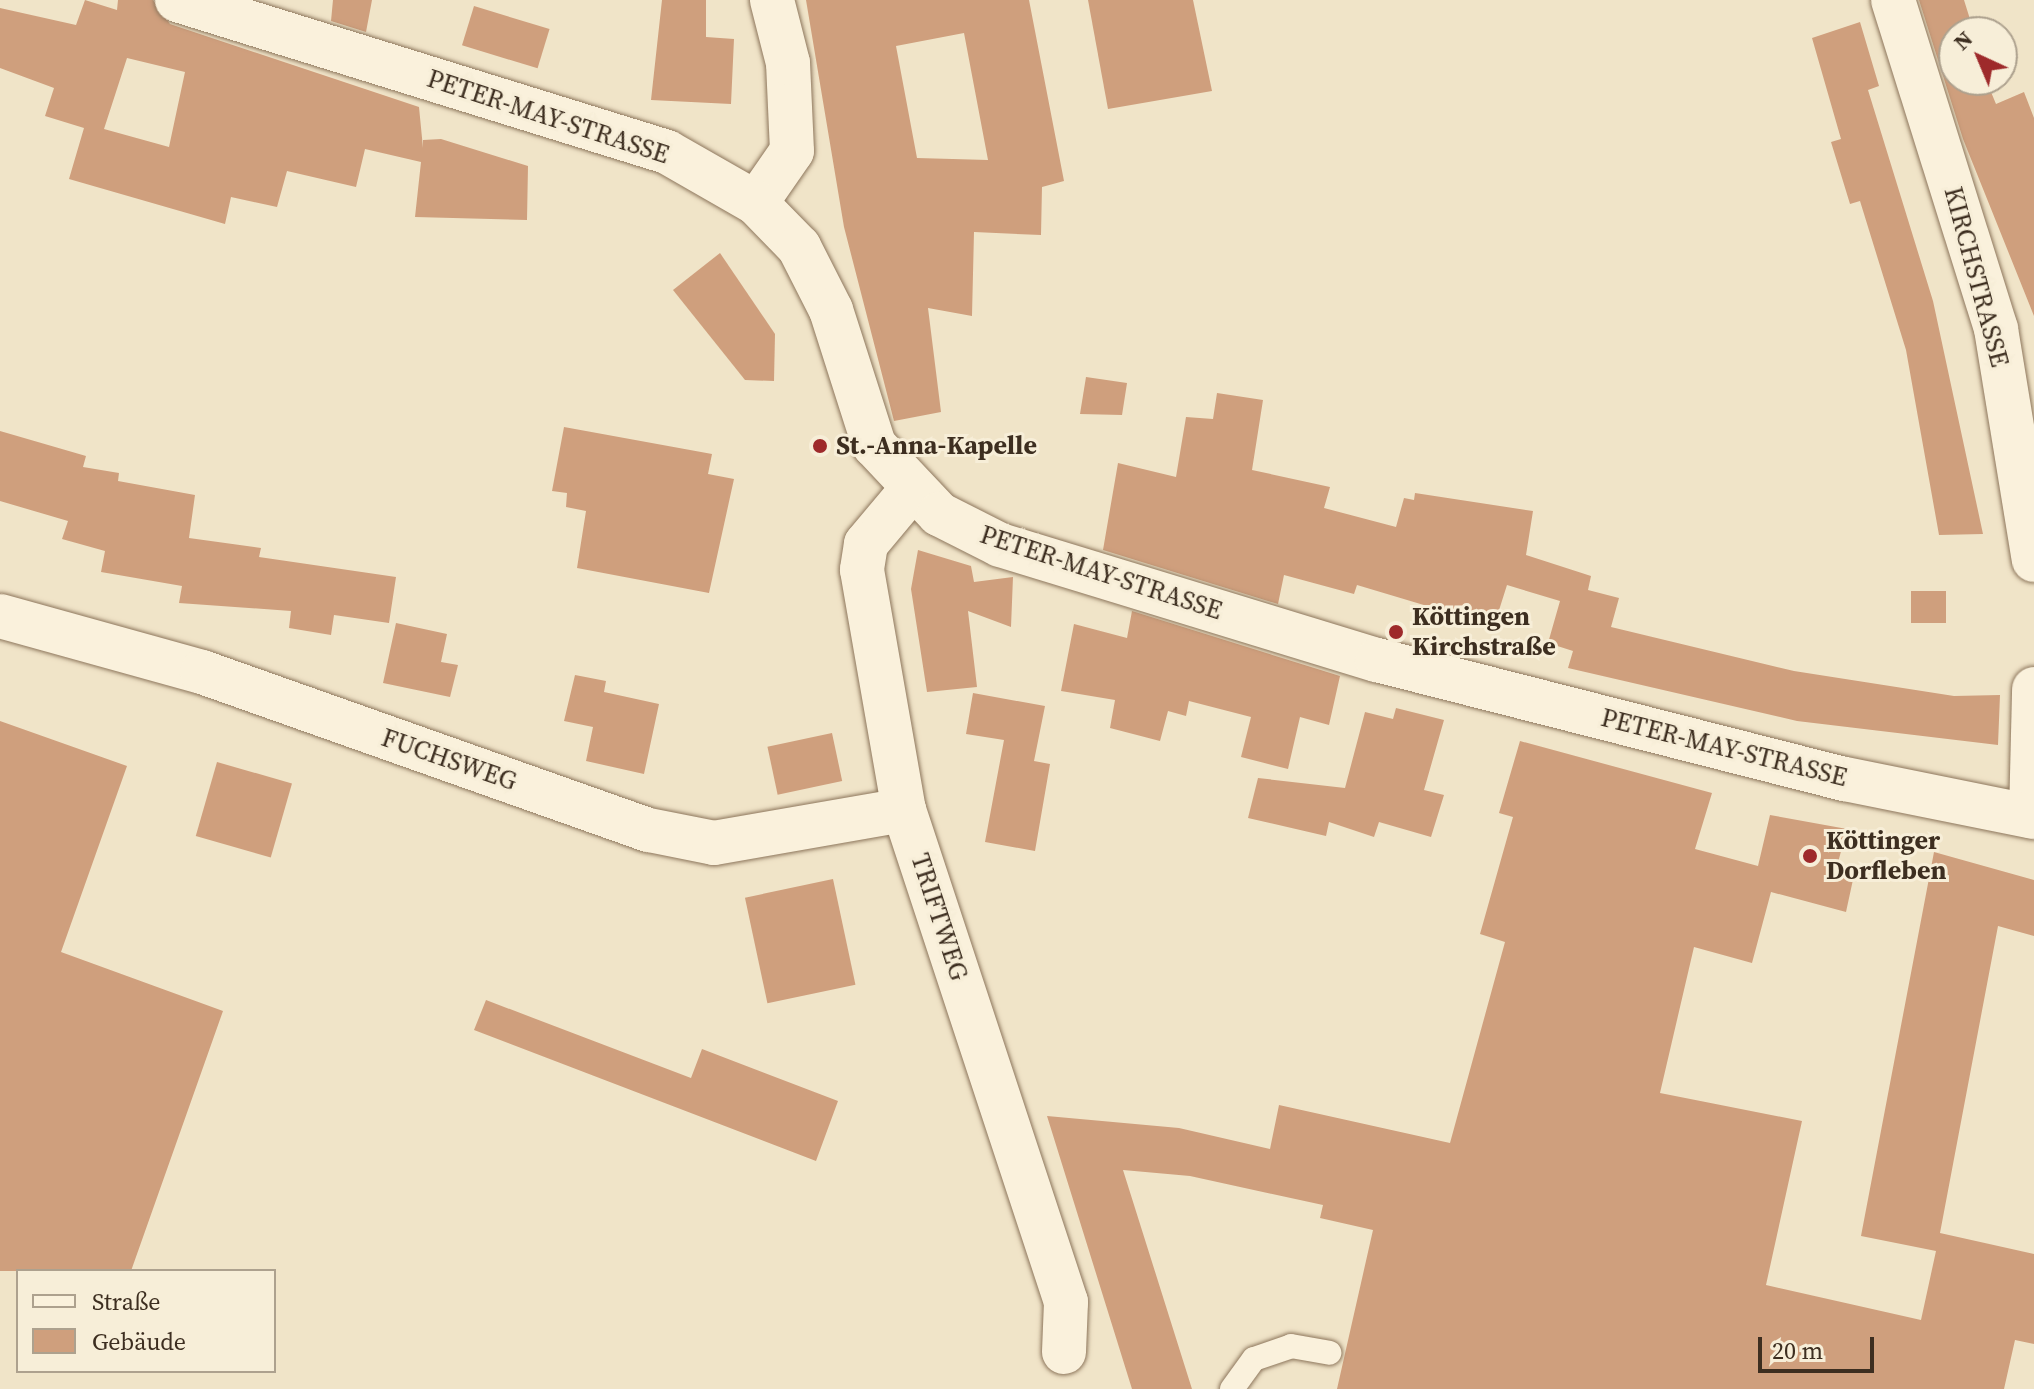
<!DOCTYPE html>
<html>
<head>
<meta charset="utf-8">
<style>
  body { margin:0 }
  #map { position:relative; width:2034px; height:1389px; overflow:hidden; background:#f0e4c8; font-family:"Source Serif 4",serif }
  div>[style] { position:absolute }
  .building>* { inset:0; background:#cf9f7d; transform-origin:0 0 }
  .roads { filter:drop-shadow(0 0 2px #8d765c) drop-shadow(0 0 2px #8d765c) }
  .service>* { height:24px; margin:-12px; padding:0 12px; transform-origin:12px; border-radius:12px; background:#faf1dc }
  .minor>* { height:44px; margin:-22px; padding:0 22px; transform-origin:22px; border-radius:22px; background:#faf1dc }
  .secondary>* { height:44px; margin:-22px; padding:0 22px; transform-origin:22px; border-radius:22px; background:#faf1dc }
  .dots>* { width:22px; height:22px; translate:-50% -50%; box-sizing:border-box; border:4px solid #f7eed8; border-radius:50% }
  span { translate:-50% -50%; white-space:nowrap; text-align:center; line-height:1.15; -webkit-text-stroke:6px #f7eed8; paint-order:stroke }
  .street-label { font-size:26px; color:#3d2e20 }
  .poi-label { font-size:26px; color:#3d2e20; font-weight:700 }
  .left { translate:0 -50%; text-align:left }
  .legend { position:absolute; left:16px; top:1269px; width:260px; height:104px; box-sizing:border-box; background:#f7eed8; border:2px solid #ada18e; margin:0; padding:10px 14px; list-style:none; font-size:24px; color:#3d2e20 }
  .legend li { display:flex; align-items:center; gap:16px; height:40px }
  .legend b { width:40px; border:2px solid #ada18e }
  .north { position:absolute; left:1938px; top:16px; width:80px; height:80px; box-sizing:border-box; background:#f7eed8; border:2px solid #ada18e; border-radius:50%; rotate:316deg; font-size:22px; font-weight:700; line-height:32px; text-align:center; color:#3d2e20 }
  .north::after { content:''; display:block; margin:auto; width:28px; height:36px; background:#9e2a2b; clip-path:polygon(50% 0,100% 100%,50% 72%,0 100%) }
  .scale { position:absolute; left:1758px; top:1337px; width:116px; height:36px; box-sizing:border-box; border:4px solid #3d2e20; border-top:0; padding-left:10px; font-size:24px; line-height:28px; white-space:nowrap; color:#3d2e20; -webkit-text-stroke:6px #f7eed8; paint-order:stroke }
</style>
</head>
<body>
<div id="map">
  <div class="building">
    <i style="clip-path:polygon(evenodd,85px 0,117px 10px,118px 0,153px 0,170px 24px,419px 107px,423px 148px,423px 140px,441px 139px,528px 166px,527px 220px,415px 217px,421px 162px,365px 149px,356px 187px,287px 171px,277px 207px,231px 197px,225px 224px,69px 179px,84px 128px,45px 116px,54px 88px,0 68px,0 8px,76px 25px,85px 0,127px 58px,185px 72px,169px 147px,104px 129px,127px 58px)"></i>
    <i style="clip-path:polygon(333px 0,372px 0,366px 32px,331px 21px)"></i>
    <i style="clip-path:polygon(662px 0,706px 0,706px 37px,734px 39px,731px 104px,651px 100px)"></i>
    <i style="clip-path:polygon(evenodd,806px 0,1029px 0,1064px 181px,1042px 187px,1041px 235px,974px 232px,972px 316px,928px 308px,941px 412px,894px 421px,844px 227px,806px 0,964px 33px,988px 160px,917px 158px,896px 46px,964px 33px)"></i>
    <i style="clip-path:polygon(1088px 0,1193px 0,1212px 91px,1108px 109px)"></i>
    <i style="clip-path:polygon(1919px 0,1964px 0,1974px 32px,1954px 32px,1954px 80px,1986px 80px,1996px 104px,2024px 92px,2034px 118px,2034px 316px,1963px 139px)"></i>
    <i style="left:474px;top:6px;width:79px;height:41px;rotate:17deg"></i>
    <i style="clip-path:polygon(1860px 22px,1879px 86px,1868px 90px,1933px 301px,1983px 534px,1939px 535px,1906px 350px,1860px 201px,1850px 204px,1831px 142px,1841px 139px,1812px 38px)"></i>
    <i style="clip-path:polygon(720px 253px,775px 334px,774px 381px,745px 380px,673px 290px)"></i>
    <i style="clip-path:polygon(1086px 377px,1127px 383px,1122px 415px,1080px 414px)"></i>
    <i style="clip-path:polygon(1217px 393px,1263px 400px,1252px 470px,1330px 487px,1324px 508px,1396px 527px,1404px 498px,1414px 500px,1415px 493px,1533px 511px,1526px 555px,1591px 576px,1588px 590px,1619px 598px,1611px 627px,1794px 671px,1954px 696px,2000px 695px,1998px 745px,1797px 721px,1568px 668px,1573px 651px,1548px 643px,1560px 601px,1507px 585px,1494px 626px,1357px 585px,1354px 594px,1284px 575px,1278px 604px,1103px 550px,1118px 463px,1176px 477px,1186px 417px,1213px 419px)"></i>
    <i style="clip-path:polygon(564px 427px,712px 454px,708px 474px,734px 479px,709px 593px,577px 568px,586px 511px,566px 507px,567px 493px,552px 491px)"></i>
    <i style="clip-path:polygon(0 431px,86px 456px,83px 467px,119px 473px,118px 481px,195px 495px,189px 538px,261px 548px,259px 557px,396px 577px,389px 623px,334px 615px,331px 635px,289px 628px,291px 611px,179px 603px,182px 586px,101px 572px,105px 551px,62px 539px,68px 521px,0 501px)"></i>
    <i style="clip-path:polygon(918px 550px,971px 566px,974px 582px,1013px 577px,1011px 627px,968px 611px,977px 687px,927px 692px,911px 589px)"></i>
    <i style="left:1911px;top:591px;width:35px;height:32px"></i>
    <i style="clip-path:polygon(1132px 611px,1340px 676px,1329px 725px,1300px 717px,1288px 769px,1241px 757px,1251px 717px,1189px 701px,1186px 716px,1168px 711px,1160px 741px,1110px 728px,1115px 700px,1061px 691px,1074px 624px,1127px 638px)"></i>
    <i style="clip-path:polygon(396px 623px,447px 634px,441px 662px,458px 665px,450px 697px,383px 683px)"></i>
    <i style="clip-path:polygon(575px 675px,606px 681px,604px 692px,659px 704px,644px 774px,586px 761px,593px 727px,564px 721px)"></i>
    <i style="clip-path:polygon(973px 693px,1045px 706px,1034px 761px,1050px 764px,1035px 851px,985px 842px,1004px 740px,966px 734px)"></i>
    <i style="clip-path:polygon(1396px 708px,1444px 720px,1424px 790px,1444px 795px,1431px 837px,1379px 822px,1374px 837px,1329px 822px,1326px 836px,1248px 818px,1258px 778px,1345px 788px,1365px 712px,1393px 719px)"></i>
    <i style="clip-path:polygon(0 721px,127px 766px,61px 952px,223px 1011px,131px 1271px,0 1271px)"></i>
    <i style="left:832px;top:733px;width:49px;height:66px;rotate:78deg"></i>
    <i style="clip-path:polygon(1520px 741px,1712px 793px,1695px 849px,1758px 866px,1770px 815px,1847px 829px,1836px 870px,1854px 875px,1846px 912px,1771px 892px,1752px 963px,1694px 947px,1660px 1093px,1802px 1121px,1766px 1285px,1921px 1320px,1936px 1251px,1861px 1236px,1934px 852px,2034px 880px,2034px 936px,1998px 926px,1940px 1233px,2034px 1254px,2034px 1344px,2015px 1340px,2004px 1389px,1337px 1389px,1373px 1230px,1320px 1218px,1323px 1205px,1190px 1176px,1123px 1170px,1192px 1389px,1132px 1389px,1047px 1116px,1179px 1128px,1270px 1149px,1279px 1105px,1450px 1143px,1505px 942px,1480px 934px,1513px 817px,1499px 813px)"></i>
    <i style="left:217px;top:762px;width:78px;height:77px;rotate:16deg"></i>
    <i style="left:833px;top:879px;width:108px;height:90px;rotate:78deg"></i>
    <i style="clip-path:polygon(486px 1000px,691px 1078px,702px 1049px,838px 1101px,816px 1161px,474px 1030px)"></i>
  </div>
  <div class="roads">
    <div class="service">
      <i style="left:1232px;top:1389px;width:37px;rotate:-54deg"></i>
      <i style="left:1254px;top:1359px;width:39px;rotate:-19deg"></i>
      <i style="left:1291px;top:1346px;width:39px;rotate:10deg"></i>
    </div>
    <div class="minor">
      <i style="left:1893px;top:0;width:345px;rotate:72.6deg"></i>
      <i style="left:1996px;top:329px;width:234px;rotate:80.7deg"></i>
      <i style="left:756px;top:203px;width:63px;rotate:-55.3deg"></i>
      <i style="left:792px;top:151px;width:88px;rotate:-92.6deg"></i>
      <i style="left:788px;top:63px;width:65px;rotate:-104.3deg"></i>
      <i style="left:912px;top:489px;width:72px;rotate:129.9deg"></i>
      <i style="left:866px;top:544px;width:26px;rotate:99deg"></i>
      <i style="left:862px;top:570px;width:244px;rotate:80.1deg"></i>
      <i style="left:904px;top:810px;width:518px;rotate:71.77deg"></i>
      <i style="left:1066px;top:1302px;width:50px;rotate:92.3deg"></i>
      <i style="left:0;top:616px;width:210px;rotate:15.5deg"></i>
      <i style="left:202px;top:672px;width:474px;rotate:19.5deg"></i>
      <i style="left:649px;top:830px;width:66px;rotate:11.3deg"></i>
      <i style="left:714px;top:843px;width:193px;rotate:-9.9deg"></i>
      <i style="left:2031px;top:816px;width:127px;rotate:-88.6deg"></i>
    </div>
    <div class="secondary">
      <i style="left:177px;top:0;width:513px;rotate:17.23deg"></i>
      <i style="left:667px;top:152px;width:103px;rotate:29.8deg"></i>
      <i style="left:756px;top:203px;width:62px;rotate:45.7deg"></i>
      <i style="left:799px;top:247px;width:71px;rotate:63.1deg"></i>
      <i style="left:831px;top:310px;width:142px;rotate:72.3deg"></i>
      <i style="left:874px;top:445px;width:95px;rotate:46.7deg"></i>
      <i style="left:939px;top:514px;width:68px;rotate:26.9deg"></i>
      <i style="left:1000px;top:545px;width:394px;rotate:17deg"></i>
      <i style="left:1377px;top:660px;width:483px;rotate:14.3deg"></i>
      <i style="left:1845px;top:779px;width:193px;rotate:11.4deg"></i>
    </div>
  </div>
  <div class="dots">
    <i style="left:820px;top:446px;background:#9e2a2b"></i>
    <i style="left:1396px;top:632px;background:#9e2a2b"></i>
    <i style="left:1810px;top:856px;background:#9e2a2b"></i>
  </div>
  <div class="street-label">
    <span style="left:548px;top:117px;rotate:18deg">PETER-MAY-STRASSE</span>
    <span style="left:1976px;top:277px;rotate:75deg">KIRCHSTRASSE</span>
    <span style="left:1101px;top:573px;rotate:18deg">PETER-MAY-STRASSE</span>
    <span style="left:1724px;top:748px;rotate:14deg">PETER-MAY-STRASSE</span>
    <span style="left:449px;top:760px;rotate:19deg">FUCHSWEG</span>
    <span style="left:939px;top:917px;rotate:72deg">TRIFTWEG</span>
  </div>
  <div class="poi-label">
    <span class="left" style="left:836px;top:446px">St.-Anna-Kapelle</span>
    <span class="left" style="left:1412px;top:632px">Köttingen<br>Kirchstraße</span>
    <span class="left" style="left:1826px;top:856px">Köttinger<br>Dorfleben</span>
  </div>
  <ul class="legend">
  <li><b style="height:10px;background:#faf1dc"></b>Straße</li>
  <li><b style="height:22px;background:#cf9f7d"></b>Gebäude</li>
  </ul>
  <div class="north">N</div>
  <div class="scale">20 m</div>
</div>
</body>
</html>
